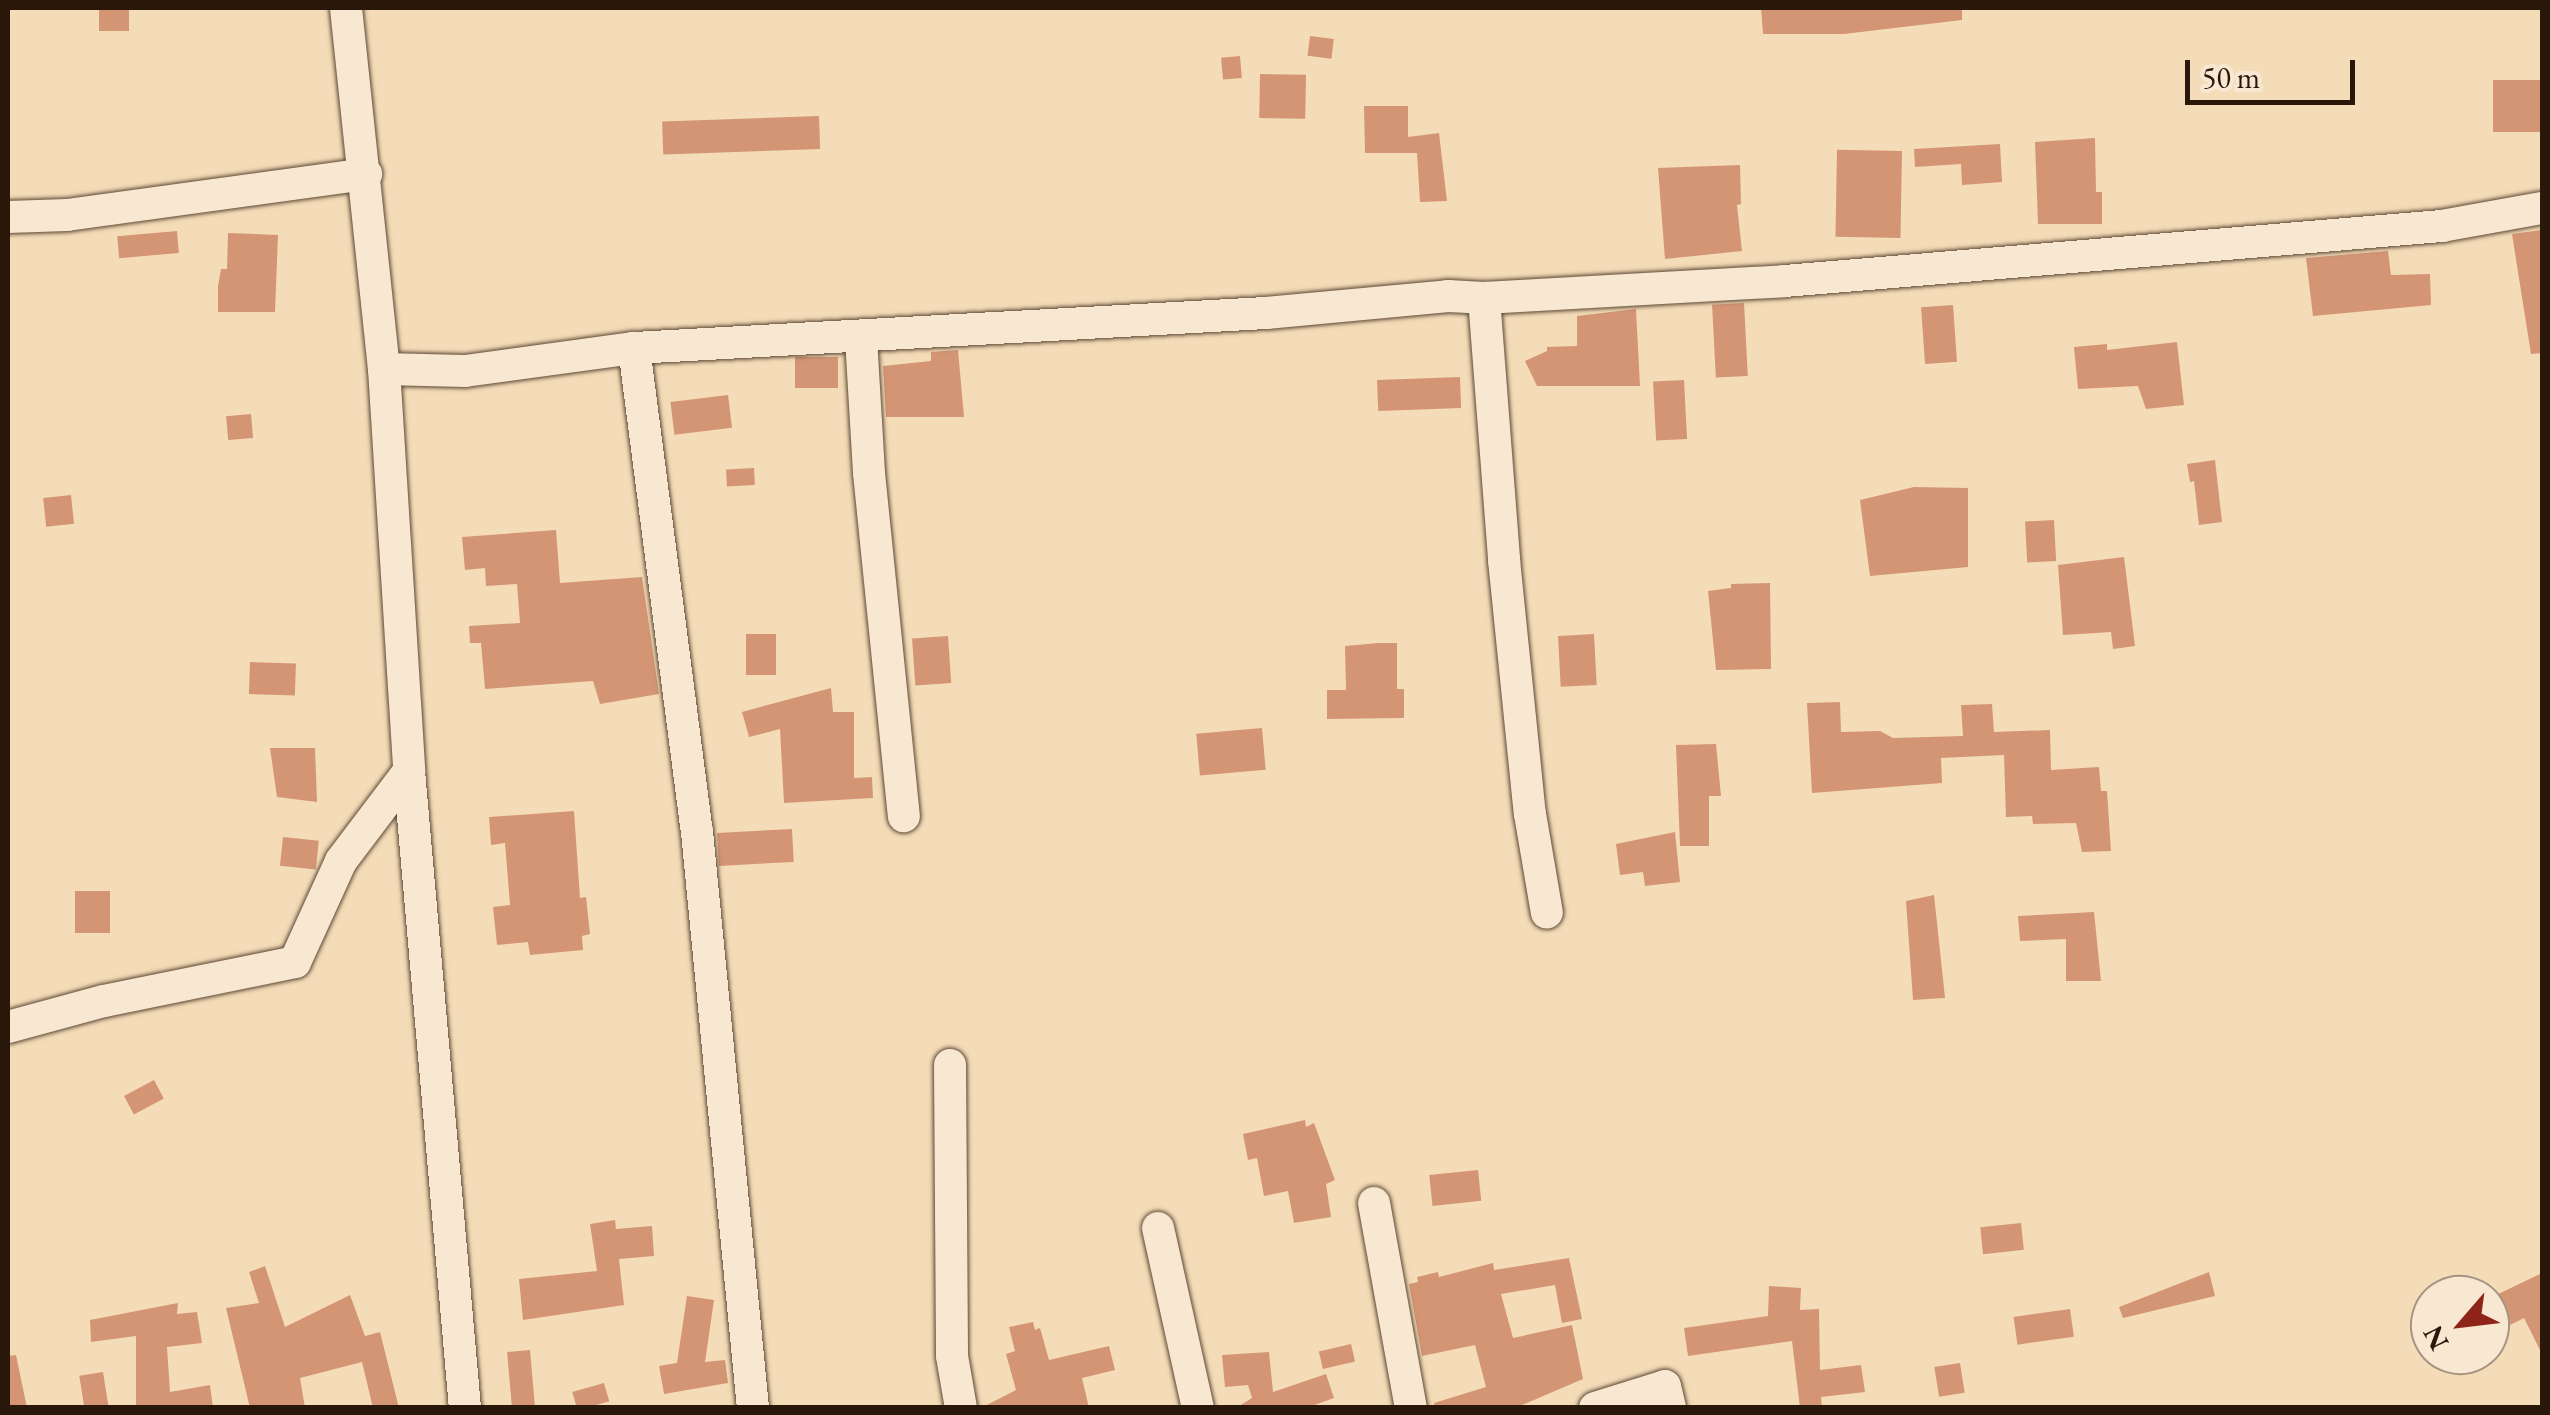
<!DOCTYPE html>
<html>
<head>
<meta charset="utf-8">
<style>
  body { margin:0 }
  #map { position:relative; width:2550px; height:1415px; overflow:hidden; background:#f5dcb8; font-family:"EB Garamond",serif }
  div>[style] { position:absolute }
  .building>* { inset:0; background:#d49575; transform-origin:0 0 }
  .roads { filter:drop-shadow(0 0 2px #5c4835) drop-shadow(0 0 2px #5c4835) }
  .minor>* { height:32px; margin:-16px; padding:0 16px; transform-origin:16px; border-radius:16px; background:#f8e8d1 }
  span { translate:-50% -50%; white-space:nowrap; text-align:center; line-height:1.15; -webkit-text-stroke:10px #f8e8d1; paint-order:stroke }
  .frame { position:absolute; inset:0; border:10px solid #291709; pointer-events:none }
  .north { position:absolute; left:2410px; top:1275px; width:100px; height:100px; box-sizing:border-box; background:#f8e8d1; border:2px solid #a59481; border-radius:50%; rotate:242deg; font-size:28px; font-weight:700; line-height:40px; text-align:center; color:#291709 }
  .north::after { content:''; display:block; margin:auto; width:35px; height:45px; background:#8f2418; clip-path:polygon(50% 0,100% 100%,50% 72%,0 100%) }
  .scale { position:absolute; left:2185px; top:60px; width:170px; height:45px; box-sizing:border-box; border:5px solid #291709; border-top:0; padding-left:12px; font-size:30px; line-height:35px; white-space:nowrap; color:#291709; -webkit-text-stroke:8px #f8e8d1; paint-order:stroke }
</style>
</head>
<body>
<div id="map">
  <div class="building">
    <i style="left:99px;top:8px;width:30px;height:23px"></i>
    <i style="clip-path:polygon(1761px 8px,1962px 8px,1962px 20px,1844px 34px,1763px 34px)"></i>
    <i style="left:1310px;top:36px;width:24px;height:20px;rotate:7deg"></i>
    <i style="left:1240px;top:56px;width:22px;height:19px;rotate:85deg"></i>
    <i style="left:1260px;top:74px;width:46px;height:44px;rotate:1deg"></i>
    <i style="left:2542px;top:80px;width:52px;height:49px;rotate:90deg"></i>
    <i style="clip-path:polygon(1364px 106px,1408px 106px,1408px 137px,1439px 133px,1447px 201px,1420px 202px,1417px 153px,1365px 153px)"></i>
    <i style="left:819px;top:116px;width:33px;height:157px;rotate:88deg"></i>
    <i style="clip-path:polygon(2095px 138px,2096px 192px,2102px 192px,2102px 224px,2038px 224px,2035px 142px)"></i>
    <i style="clip-path:polygon(2000px 144px,2002px 182px,1962px 185px,1961px 164px,1915px 167px,1914px 149px)"></i>
    <i style="left:1902px;top:151px;width:87px;height:65px;rotate:91deg"></i>
    <i style="clip-path:polygon(1740px 165px,1741px 204px,1737px 205px,1742px 251px,1665px 259px,1658px 168px)"></i>
    <i style="clip-path:polygon(2542px 230px,2542px 353px,2531px 354px,2512px 234px)"></i>
    <i style="left:177px;top:231px;width:22px;height:60px;rotate:85deg"></i>
    <i style="clip-path:polygon(228px 233px,278px 235px,275px 312px,218px 312px,218px 286px,221px 269px,227px 269px)"></i>
    <i style="clip-path:polygon(2388px 251px,2391px 275px,2430px 274px,2431px 305px,2313px 316px,2306px 258px)"></i>
    <i style="left:1744px;top:303px;width:73px;height:32px;rotate:87deg"></i>
    <i style="left:1953px;top:305px;width:57px;height:32px;rotate:86deg"></i>
    <i style="clip-path:polygon(1636px 309px,1640px 386px,1537px 386px,1525px 361px,1547px 351px,1547px 347px,1577px 346px,1577px 316px)"></i>
    <i style="clip-path:polygon(2177px 342px,2184px 405px,2146px 409px,2138px 386px,2078px 389px,2074px 347px,2107px 344px,2107px 350px)"></i>
    <i style="clip-path:polygon(958px 350px,964px 417px,886px 417px,883px 366px,931px 361px,931px 352px)"></i>
    <i style="left:838px;top:357px;width:31px;height:43px;rotate:90deg"></i>
    <i style="left:1460px;top:377px;width:31px;height:83px;rotate:88deg"></i>
    <i style="left:1684px;top:380px;width:59px;height:31px;rotate:87deg"></i>
    <i style="left:728px;top:395px;width:33px;height:58px;rotate:83deg"></i>
    <i style="left:251px;top:414px;width:24px;height:25px;rotate:85deg"></i>
    <i style="clip-path:polygon(2215px 460px,2222px 522px,2199px 525px,2194px 481px,2190px 482px,2187px 464px)"></i>
    <i style="left:754px;top:468px;width:17px;height:28px;rotate:87deg"></i>
    <i style="clip-path:polygon(1914px 487px,1968px 488px,1968px 567px,1870px 576px,1860px 500px)"></i>
    <i style="left:71px;top:495px;width:29px;height:28px;rotate:84deg"></i>
    <i style="left:2054px;top:520px;width:41px;height:29px;rotate:87deg"></i>
    <i style="clip-path:polygon(556px 530px,560px 583px,642px 577px,659px 694px,600px 704px,593px 681px,485px 689px,481px 643px,470px 643px,469px 626px,520px 623px,517px 584px,486px 586px,485px 568px,465px 570px,462px 537px)"></i>
    <i style="clip-path:polygon(2124px 557px,2135px 646px,2113px 649px,2111px 632px,2063px 635px,2058px 565px)"></i>
    <i style="clip-path:polygon(1770px 583px,1771px 669px,1716px 670px,1708px 591px,1731px 588px,1731px 584px)"></i>
    <i style="left:746px;top:634px;width:30px;height:41px"></i>
    <i style="left:1594px;top:634px;width:51px;height:36px;rotate:87deg"></i>
    <i style="left:948px;top:636px;width:47px;height:36px;rotate:86deg"></i>
    <i style="clip-path:polygon(1379px 643px,1397px 643px,1397px 689px,1404px 689px,1404px 718px,1327px 719px,1327px 690px,1346px 690px,1345px 646px)"></i>
    <i style="left:250px;top:662px;width:46px;height:32px;rotate:2deg"></i>
    <i style="clip-path:polygon(831px 688px,833px 712px,854px 712px,854px 778px,872px 777px,873px 798px,784px 803px,780px 729px,749px 737px,742px 712px)"></i>
    <i style="clip-path:polygon(1840px 702px,1841px 732px,1880px 731px,1893px 738px,1963px 736px,1961px 705px,1992px 704px,1994px 732px,2050px 730px,2051px 770px,2099px 767px,2101px 791px,2107px 791px,2111px 851px,2082px 852px,2076px 823px,2033px 824px,2032px 816px,2006px 817px,2004px 755px,1941px 758px,1942px 783px,1812px 793px,1807px 703px)"></i>
    <i style="left:1262px;top:728px;width:42px;height:66px;rotate:85deg"></i>
    <i style="clip-path:polygon(1716px 744px,1721px 796px,1709px 796px,1709px 846px,1680px 846px,1676px 745px)"></i>
    <i style="clip-path:polygon(270px 748px,315px 748px,317px 802px,277px 797px)"></i>
    <i style="clip-path:polygon(574px 811px,580px 898px,586px 897px,590px 934px,582px 936px,583px 950px,530px 955px,528px 942px,497px 945px,493px 907px,510px 905px,505px 843px,491px 845px,489px 817px)"></i>
    <i style="left:792px;top:829px;width:33px;height:75px;rotate:87deg"></i>
    <i style="clip-path:polygon(1675px 832px,1680px 882px,1645px 886px,1643px 872px,1620px 875px,1616px 844px)"></i>
    <i style="left:283px;top:837px;width:36px;height:29px;rotate:6deg"></i>
    <i style="left:75px;top:891px;width:35px;height:42px"></i>
    <i style="clip-path:polygon(1934px 895px,1945px 998px,1913px 1000px,1906px 901px)"></i>
    <i style="clip-path:polygon(2094px 912px,2101px 981px,2066px 981px,2066px 939px,2020px 941px,2018px 916px)"></i>
    <i style="left:154px;top:1080px;width:21px;height:34px;rotate:62deg"></i>
    <i style="clip-path:polygon(1305px 1120px,1306px 1127px,1314px 1123px,1335px 1180px,1326px 1184px,1331px 1217px,1294px 1223px,1288px 1191px,1264px 1196px,1257px 1158px,1248px 1160px,1243px 1134px)"></i>
    <i style="left:1478px;top:1170px;width:31px;height:49px;rotate:84deg"></i>
    <i style="clip-path:polygon(615px 1220px,616px 1229px,652px 1226px,654px 1256px,619px 1259px,624px 1305px,523px 1320px,519px 1279px,597px 1271px,590px 1224px)"></i>
    <i style="left:2021px;top:1223px;width:27px;height:41px;rotate:84deg"></i>
    <i style="clip-path:polygon(1569px 1258px,1582px 1319px,1562px 1323px,1555px 1285px,1501px 1294px,1513px 1338px,1572px 1325px,1583px 1379px,1515px 1408px,1435px 1408px,1434px 1403px,1486px 1387px,1475px 1345px,1422px 1356px,1409px 1284px,1418px 1282px,1417px 1277px,1438px 1272px,1439px 1277px,1493px 1263px,1494px 1270px)"></i>
    <i style="clip-path:polygon(265px 1266px,285px 1327px,350px 1295px,365px 1336px,380px 1332px,399px 1408px,373px 1408px,362px 1362px,300px 1378px,305px 1408px,250px 1408px,226px 1308px,259px 1303px,249px 1272px)"></i>
    <i style="clip-path:polygon(2209px 1272px,2215px 1296px,2123px 1318px,2119px 1307px)"></i>
    <i style="clip-path:polygon(2542px 1273px,2542px 1354px,2524px 1318px,2490px 1335px,2490px 1298px)"></i>
    <i style="clip-path:polygon(1769px 1286px,1801px 1288px,1800px 1310px,1819px 1309px,1820px 1370px,1861px 1365px,1865px 1392px,1821px 1397px,1822px 1408px,1800px 1408px,1792px 1341px,1688px 1356px,1684px 1328px,1768px 1316px)"></i>
    <i style="clip-path:polygon(687px 1296px,714px 1300px,705px 1362px,725px 1360px,728px 1383px,664px 1394px,659px 1366px,677px 1363px)"></i>
    <i style="clip-path:polygon(178px 1303px,177px 1314px,197px 1312px,202px 1343px,167px 1347px,170px 1392px,210px 1385px,213px 1408px,136px 1408px,136px 1336px,91px 1342px,90px 1320px)"></i>
    <i style="left:2070px;top:1309px;width:28px;height:57px;rotate:82deg"></i>
    <i style="clip-path:polygon(1033px 1322px,1035px 1330px,1040px 1328px,1049px 1360px,1109px 1346px,1115px 1370px,1082px 1378px,1089px 1408px,981px 1408px,1016px 1390px,1006px 1354px,1015px 1351px,1009px 1327px)"></i>
    <i style="left:1351px;top:1344px;width:18px;height:33px;rotate:77deg"></i>
    <i style="left:530px;top:1350px;width:58px;height:23px;rotate:85deg"></i>
    <i style="clip-path:polygon(1269px 1352px,1273px 1392px,1326px 1374px,1334px 1398px,1306px 1408px,1236px 1408px,1252px 1398px,1248px 1385px,1225px 1387px,1222px 1355px)"></i>
    <i style="clip-path:polygon(16px 1355px,27px 1408px,8px 1408px,8px 1356px)"></i>
    <i style="left:1960px;top:1363px;width:30px;height:26px;rotate:81deg"></i>
    <i style="left:103px;top:1372px;width:36px;height:24px;rotate:81deg"></i>
    <i style="left:604px;top:1383px;width:19px;height:33px;rotate:74deg"></i>
  </div>
  <div class="roads">
    <div class="minor">
      <i style="left:346px;top:8px;width:363px;rotate:84deg"></i>
      <i style="left:384px;top:369px;width:403px;rotate:86.4deg"></i>
      <i style="left:409px;top:771px;width:639px;rotate:84.98deg"></i>
      <i style="left:8px;top:217px;width:59px;rotate:-1.9deg"></i>
      <i style="left:67px;top:215px;width:302px;rotate:-7.8deg"></i>
      <i style="left:1484px;top:298px;width:263px;rotate:85.6deg"></i>
      <i style="left:1504px;top:560px;width:255px;rotate:84.2deg"></i>
      <i style="left:1530px;top:814px;width:100px;rotate:80.3deg"></i>
      <i style="left:861px;top:338px;width:135px;rotate:86.6deg"></i>
      <i style="left:869px;top:473px;width:345px;rotate:84.2deg"></i>
      <i style="left:634px;top:348px;width:488px;rotate:82.6deg"></i>
      <i style="left:697px;top:832px;width:579px;rotate:84.45deg"></i>
      <i style="left:384px;top:369px;width:81px;rotate:1.4deg"></i>
      <i style="left:465px;top:371px;width:171px;rotate:-7.8deg"></i>
      <i style="left:634px;top:348px;width:633px;rotate:-3.17deg"></i>
      <i style="left:1266px;top:313px;width:183px;rotate:-5.3deg"></i>
      <i style="left:1448px;top:296px;width:36px;rotate:3deg"></i>
      <i style="left:1484px;top:298px;width:301px;rotate:-3.2deg"></i>
      <i style="left:1785px;top:281px;width:659px;rotate:-4.79deg"></i>
      <i style="left:2442px;top:226px;width:102px;rotate:-10.2deg"></i>
      <i style="left:8px;top:1027px;width:99px;rotate:-15.2deg"></i>
      <i style="left:104px;top:1001px;width:195px;rotate:-11.5deg"></i>
      <i style="left:295px;top:962px;width:111px;rotate:-65.5deg"></i>
      <i style="left:341px;top:861px;width:113px;rotate:-52.9deg"></i>
      <i style="left:950px;top:1065px;width:291px;rotate:89.6deg"></i>
      <i style="left:952px;top:1356px;width:53px;rotate:80.2deg"></i>
      <i style="left:1374px;top:1203px;width:208px;rotate:79.8deg"></i>
      <i style="left:1158px;top:1228px;width:184px;rotate:77.5deg"></i>
      <i style="left:1595px;top:1408px;width:73px;rotate:-17.4deg"></i>
      <i style="left:1665px;top:1386px;width:23px;rotate:77deg"></i>
    </div>
  </div>
  <div class="frame"></div>
  <div class="north">N</div>
  <div class="scale">50 m</div>
</div>
</body>
</html>
